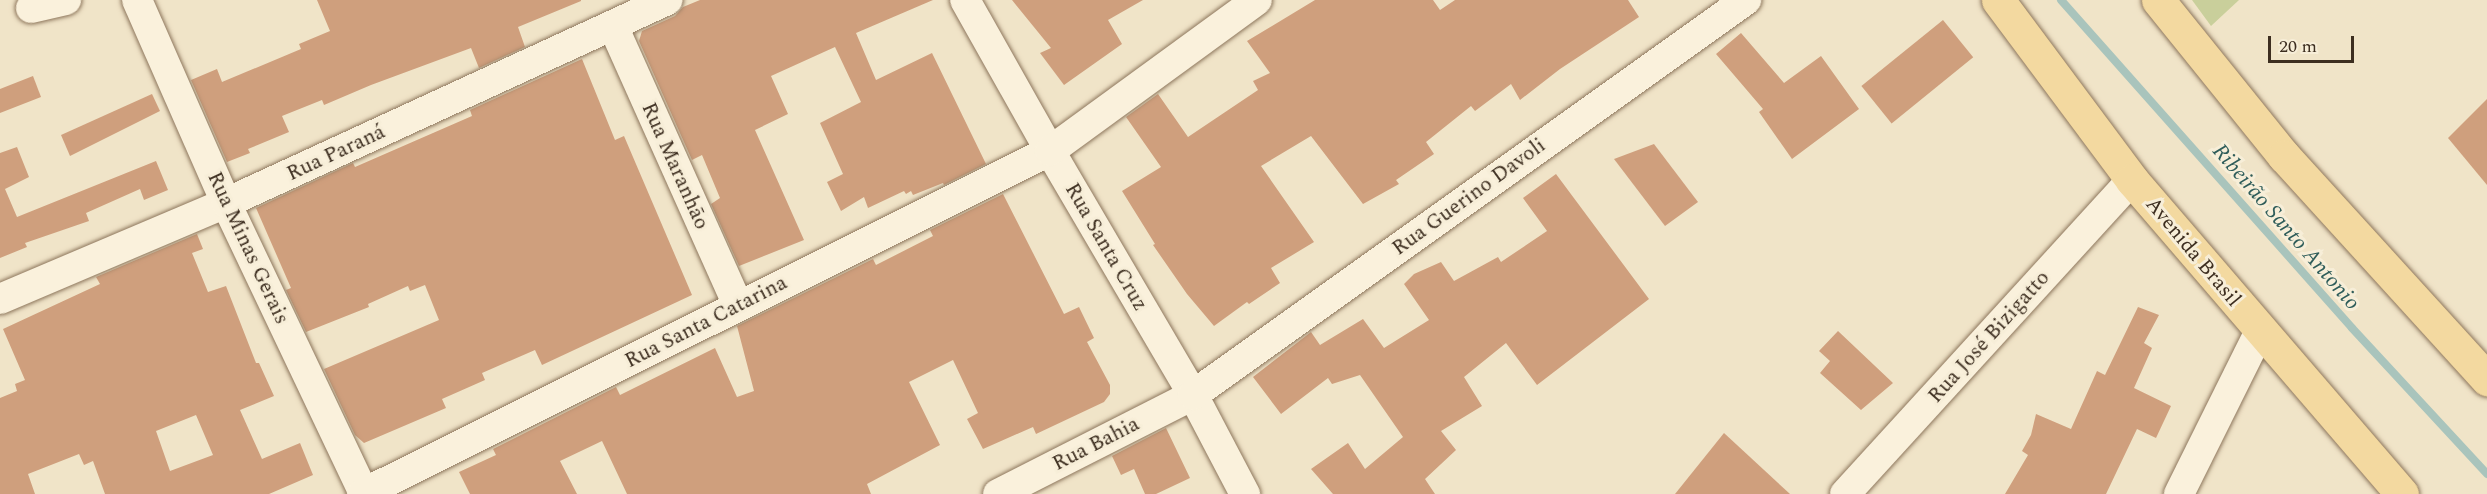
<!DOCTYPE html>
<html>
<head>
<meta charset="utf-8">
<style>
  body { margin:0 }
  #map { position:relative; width:2487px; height:494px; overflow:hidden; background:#f0e4c8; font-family:Spectral,serif }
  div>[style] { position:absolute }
  .green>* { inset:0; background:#c9cf9b }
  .stream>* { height:8px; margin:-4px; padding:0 4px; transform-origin:4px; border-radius:4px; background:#a9c4bc }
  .building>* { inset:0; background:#cf9f7d; transform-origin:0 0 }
  .roads { filter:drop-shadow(0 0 2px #8d765c) drop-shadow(0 0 2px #8d765c) }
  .minor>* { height:30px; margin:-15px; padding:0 15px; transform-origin:15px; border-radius:15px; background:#faf1dc }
  .major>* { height:33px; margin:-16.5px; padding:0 16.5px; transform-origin:16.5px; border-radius:16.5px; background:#f3d9a0 }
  span { translate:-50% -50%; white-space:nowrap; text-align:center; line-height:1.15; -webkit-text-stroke:6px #f7eed8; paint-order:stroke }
  .street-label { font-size:21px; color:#3d2e20 }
  .water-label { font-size:22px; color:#2f5d5a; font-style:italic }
  .scale { position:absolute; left:2268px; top:36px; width:86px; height:27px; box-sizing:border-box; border:3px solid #3d2e20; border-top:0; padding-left:8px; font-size:18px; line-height:21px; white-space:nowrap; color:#3d2e20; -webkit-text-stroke:4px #f7eed8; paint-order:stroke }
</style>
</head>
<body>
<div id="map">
  <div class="green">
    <i style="clip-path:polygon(2192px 0,2239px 0,2211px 26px)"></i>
  </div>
  <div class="stream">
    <i style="left:2061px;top:0;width:438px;rotate:48.4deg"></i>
    <i style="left:2352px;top:328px;width:199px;rotate:47.2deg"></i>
  </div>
  <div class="building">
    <i style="clip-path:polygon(317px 0,581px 0,581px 1px,518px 27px,525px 47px,479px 68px,471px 48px,371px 85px,324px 105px,322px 100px,282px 116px,289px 132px,248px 149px,250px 153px,227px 162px,191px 80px,217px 69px,222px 82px,301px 49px,299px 44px,330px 31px)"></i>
    <i style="clip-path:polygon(700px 0,933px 0,856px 33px,876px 80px,932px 53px,986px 164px,944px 185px,943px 183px,913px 195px,911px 191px,906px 194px,904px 191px,868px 208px,864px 197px,841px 211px,827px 182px,843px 174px,820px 123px,861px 102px,835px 47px,771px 76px,788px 114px,755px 130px,804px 240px,739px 266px,711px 204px,720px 198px,702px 155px,692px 160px,639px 41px,642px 31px,675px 16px,683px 7px)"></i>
    <i style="clip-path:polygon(1012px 0,1143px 0,1108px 20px,1122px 44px,1064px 85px,1040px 53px,1051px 48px)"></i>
    <i style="clip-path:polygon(1315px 0,1433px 0,1440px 10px,1455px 0,1628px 0,1639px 17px,1560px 69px,1520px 100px,1511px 84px,1475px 111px,1471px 106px,1426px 142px,1434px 154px,1396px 180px,1399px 184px,1363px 204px,1311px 136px,1261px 166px,1314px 242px,1271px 268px,1280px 283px,1249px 304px,1247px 302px,1214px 326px,1187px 294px,1153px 245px,1155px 244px,1122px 191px,1161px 167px,1126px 117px,1158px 94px,1188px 137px,1258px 90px,1253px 81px,1270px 73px,1247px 41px)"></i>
    <i style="left:1943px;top:20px;width:48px;height:105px;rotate:51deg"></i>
    <i style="clip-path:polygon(1741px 33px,1784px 83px,1821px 56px,1859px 109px,1792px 159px,1759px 112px,1763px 109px,1716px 54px)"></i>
    <i style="clip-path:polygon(582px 59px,615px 140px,624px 136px,692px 295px,542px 365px,535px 350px,482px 373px,485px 380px,442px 399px,446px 408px,364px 443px,355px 435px,324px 369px,439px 320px,425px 285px,410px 291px,408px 286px,368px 304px,369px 307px,306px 332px,286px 290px,291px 288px,256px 208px,353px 163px,355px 167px,472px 116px,470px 110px)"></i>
    <i style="clip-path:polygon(33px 76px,41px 97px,0 113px,0 89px)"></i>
    <i style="clip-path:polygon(152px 94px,160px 111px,70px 156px,61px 135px)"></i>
    <i style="clip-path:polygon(2487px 99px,2487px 185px,2448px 138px)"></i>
    <i style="clip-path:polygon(1654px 144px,1698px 202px,1665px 226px,1614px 159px)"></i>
    <i style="clip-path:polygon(17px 147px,29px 177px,5px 189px,17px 217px,156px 161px,168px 190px,144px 200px,140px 189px,86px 213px,89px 221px,25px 243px,27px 247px,0 258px,0 153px)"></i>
    <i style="clip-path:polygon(1556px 174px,1649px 299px,1537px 385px,1506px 343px,1464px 377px,1482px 406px,1441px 431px,1456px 450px,1425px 479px,1435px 494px,1333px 494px,1311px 469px,1348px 443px,1365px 469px,1403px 437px,1360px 375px,1332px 384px,1328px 378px,1281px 414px,1253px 377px,1311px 332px,1320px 345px,1363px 319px,1384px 348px,1429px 320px,1404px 284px,1414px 274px,1441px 262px,1454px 281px,1498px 257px,1501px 262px,1547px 231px,1523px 198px)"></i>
    <i style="clip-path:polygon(1003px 194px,1064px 314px,1079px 307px,1094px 338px,1087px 342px,1110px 385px,1110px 394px,1104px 402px,1036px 434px,1033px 427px,983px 449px,967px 419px,978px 413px,953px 360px,909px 382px,940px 445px,867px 484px,871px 494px,627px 494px,602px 441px,560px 461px,577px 494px,470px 494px,459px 472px,496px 455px,493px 449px,616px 387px,620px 395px,715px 348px,737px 397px,754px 391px,737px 326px,873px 259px,876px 265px,933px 236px,930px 230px)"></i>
    <i style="clip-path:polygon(evenodd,197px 234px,203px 249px,192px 253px,208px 292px,226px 286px,256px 363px,259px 363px,274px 396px,240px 410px,262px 459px,300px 443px,313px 475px,269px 494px,105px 494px,93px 461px,84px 465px,79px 454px,28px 474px,35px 494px,0 494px,0 398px,17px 391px,15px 384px,25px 380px,3px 329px,100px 284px,96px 277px,197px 234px,196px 415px,213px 455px,170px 471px,156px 431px,196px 415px)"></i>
    <i style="clip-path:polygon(2138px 307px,2159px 315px,2144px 343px,2152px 348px,2134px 388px,2171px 406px,2156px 438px,2137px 429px,2106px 494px,2005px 494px,2028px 455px,2022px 451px,2031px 435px,2036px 414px,2071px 429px,2097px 371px,2105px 375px)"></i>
    <i style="clip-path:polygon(1838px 331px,1893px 383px,1861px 410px,1820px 373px,1830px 361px,1819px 351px)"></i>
    <i style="clip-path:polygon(1166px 428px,1190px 478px,1156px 494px,1145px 494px,1134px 469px,1121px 475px,1112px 456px)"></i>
    <i style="clip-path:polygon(1724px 433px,1790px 494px,1675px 494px)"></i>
  </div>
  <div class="roads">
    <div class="minor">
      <i style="left:137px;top:0;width:222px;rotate:66.3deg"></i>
      <i style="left:226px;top:203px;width:322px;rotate:64.6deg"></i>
      <i style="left:965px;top:0;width:173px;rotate:60.6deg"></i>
      <i style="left:1050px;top:151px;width:283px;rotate:59.6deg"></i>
      <i style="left:1193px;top:395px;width:112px;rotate:62.3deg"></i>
      <i style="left:31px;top:8px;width:36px;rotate:-13deg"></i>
      <i style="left:613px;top:26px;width:307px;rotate:65.9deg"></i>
      <i style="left:0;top:299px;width:246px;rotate:-23deg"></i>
      <i style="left:226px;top:203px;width:486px;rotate:-24.7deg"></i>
      <i style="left:362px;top:494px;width:769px;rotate:-26.5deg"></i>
      <i style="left:1050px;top:151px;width:256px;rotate:-36.1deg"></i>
      <i style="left:998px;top:494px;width:219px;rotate:-26.9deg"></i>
      <i style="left:1193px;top:395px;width:680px;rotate:-35.54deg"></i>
      <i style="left:1845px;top:494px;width:425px;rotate:-47.6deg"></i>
      <i style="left:2179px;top:494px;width:182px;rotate:-63.6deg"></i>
    </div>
    <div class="major">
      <i style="left:1998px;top:0;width:224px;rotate:53.3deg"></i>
      <i style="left:2132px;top:180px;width:414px;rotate:49.3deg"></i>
      <i style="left:2158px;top:0;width:201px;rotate:51.1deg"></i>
      <i style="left:2284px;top:156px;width:302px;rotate:47.7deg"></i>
    </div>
  </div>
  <div class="street-label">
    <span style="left:336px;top:153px;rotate:-25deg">Rua Paraná</span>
    <span style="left:675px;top:166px;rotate:66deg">Rua Maranhão</span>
    <span style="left:1469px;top:197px;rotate:-36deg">Rua Guerino Davoli</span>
    <span style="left:1106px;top:247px;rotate:60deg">Rua Santa Cruz</span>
    <span style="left:248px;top:248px;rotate:65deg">Rua Minas Gerais</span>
    <span style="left:2193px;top:252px;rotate:50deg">Avenida Brasil</span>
    <span style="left:706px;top:322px;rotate:-27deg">Rua Santa Catarina</span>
    <span style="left:1989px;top:337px;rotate:-48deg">Rua José Bizigatto</span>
    <span style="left:1096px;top:444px;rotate:-27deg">Rua Bahia</span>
  </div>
  <div class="water-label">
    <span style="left:2286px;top:227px;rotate:49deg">Ribeirão Santo Antonio</span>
  </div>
  <div class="scale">20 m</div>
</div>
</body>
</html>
